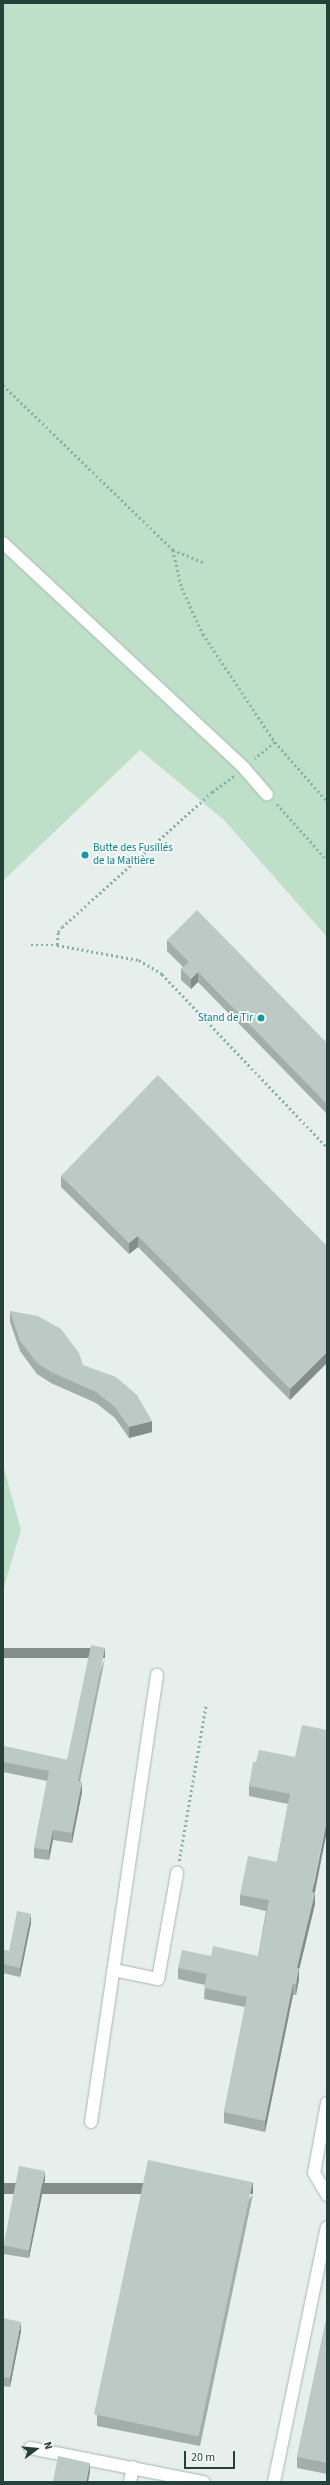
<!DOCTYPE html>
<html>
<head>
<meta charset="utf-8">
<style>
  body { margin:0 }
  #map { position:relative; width:330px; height:2485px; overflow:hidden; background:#e6efeb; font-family:"Source Sans 3",sans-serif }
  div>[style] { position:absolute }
  .green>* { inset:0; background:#bfe0c8 }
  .path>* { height:2.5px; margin-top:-1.25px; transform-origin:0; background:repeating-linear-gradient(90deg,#86b3a5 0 2px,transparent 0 5px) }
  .roads { filter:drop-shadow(0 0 1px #a8b8b2) drop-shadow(0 0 1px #a8b8b2) }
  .minor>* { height:12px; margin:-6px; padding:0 6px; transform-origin:6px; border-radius:6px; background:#fff }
  .wall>* { inset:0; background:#a1aea9 }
  .shaded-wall>* { inset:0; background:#838d89; transform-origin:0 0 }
  .building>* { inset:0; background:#bbcac4; transform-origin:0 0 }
  .dots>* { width:11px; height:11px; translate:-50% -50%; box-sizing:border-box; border:2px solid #f7fbf9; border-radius:50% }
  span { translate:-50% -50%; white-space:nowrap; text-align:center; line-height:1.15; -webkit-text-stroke:3.5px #f7fbf9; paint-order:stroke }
  .culture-label { font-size:11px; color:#0d838f }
  .left { translate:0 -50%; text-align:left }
  .right { translate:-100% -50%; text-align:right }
  .frame { position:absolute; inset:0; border:4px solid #24423a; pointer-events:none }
  .north { position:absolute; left:16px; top:2429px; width:40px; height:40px; -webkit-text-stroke:3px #f7fbf9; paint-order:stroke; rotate:74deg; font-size:11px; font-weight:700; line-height:16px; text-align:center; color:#24423a }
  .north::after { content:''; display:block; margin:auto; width:14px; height:18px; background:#24423a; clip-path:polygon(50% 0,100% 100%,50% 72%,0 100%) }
  .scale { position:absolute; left:184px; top:2451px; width:51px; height:18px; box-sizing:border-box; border:2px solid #24423a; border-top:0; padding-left:5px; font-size:12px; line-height:14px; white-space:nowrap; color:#24423a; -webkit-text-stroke:3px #f7fbf9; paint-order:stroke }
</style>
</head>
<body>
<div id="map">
  <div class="green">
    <i style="clip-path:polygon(3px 3px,327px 3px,327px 937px,224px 820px,140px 750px,3px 881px)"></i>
    <i style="clip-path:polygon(3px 1465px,21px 1530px,3px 1590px)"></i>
  </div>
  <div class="path">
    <i style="left:3px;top:385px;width:237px;rotate:44.1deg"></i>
    <i style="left:173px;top:550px;width:35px;rotate:22deg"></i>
    <i style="left:173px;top:550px;width:39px;rotate:77deg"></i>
    <i style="left:182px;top:588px;width:51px;rotate:65.5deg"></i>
    <i style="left:203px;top:634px;width:130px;rotate:56.3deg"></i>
    <i style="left:275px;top:742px;width:26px;rotate:140deg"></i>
    <i style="left:275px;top:742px;width:79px;rotate:48.6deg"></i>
    <i style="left:277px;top:804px;width:75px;rotate:48.2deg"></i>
    <i style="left:31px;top:945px;width:26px"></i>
    <i style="left:57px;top:945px;width:13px;rotate:-86deg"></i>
    <i style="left:58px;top:932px;width:6px;rotate:-51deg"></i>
    <i style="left:62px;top:927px;width:202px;rotate:-42deg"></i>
    <i style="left:212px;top:792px;width:27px;rotate:-36deg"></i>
    <i style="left:57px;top:945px;width:83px;rotate:10.4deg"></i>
    <i style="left:139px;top:960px;width:27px;rotate:31deg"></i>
    <i style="left:162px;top:974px;width:239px;rotate:46.4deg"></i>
    <i style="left:179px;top:1861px;width:158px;rotate:-80.2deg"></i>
  </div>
  <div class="roads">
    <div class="minor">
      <i style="left:3px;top:543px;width:330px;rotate:43deg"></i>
      <i style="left:244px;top:768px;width:35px;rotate:49deg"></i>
      <i style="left:114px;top:1970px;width:45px;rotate:11.6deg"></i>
      <i style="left:158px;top:1979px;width:108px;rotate:-79.8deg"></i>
      <i style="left:327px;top:2103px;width:71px;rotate:100.5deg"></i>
      <i style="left:314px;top:2173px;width:26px;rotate:59deg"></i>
      <i style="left:91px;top:2122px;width:452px;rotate:-81.6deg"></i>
      <i style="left:30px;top:2448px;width:177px;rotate:11.1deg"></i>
      <i style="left:130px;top:2482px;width:15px;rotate:-79deg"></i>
      <i style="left:274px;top:2482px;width:260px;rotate:-78.3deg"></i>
    </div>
  </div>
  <div class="wall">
    <i style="clip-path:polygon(167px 940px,327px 1043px,327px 1114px,198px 982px,191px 989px,181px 980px,181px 969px,183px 967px,167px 951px)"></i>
    <i style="clip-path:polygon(61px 1176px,327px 1246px,290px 1400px,138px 1247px,129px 1254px,61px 1187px)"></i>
    <i style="clip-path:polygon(10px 1311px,83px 1365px,152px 1432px,129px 1438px,115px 1418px,96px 1403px,51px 1383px,37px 1374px,20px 1351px,10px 1322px)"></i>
    <i style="clip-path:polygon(105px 1658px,80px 1782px,82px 1792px,72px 1843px,53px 1840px,49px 1860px,34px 1858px,34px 1848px,47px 1781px,3px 1772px,3px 1746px,67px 1760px)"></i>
    <i style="clip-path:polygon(295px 1757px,315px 1893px,315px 1904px,299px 1970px,299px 1979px,296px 1995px,293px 1995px,265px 2132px,224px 2123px,224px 2112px,245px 2007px,204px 1999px,205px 1985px,178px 1979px,178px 1968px,211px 1956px,258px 1956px,266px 1911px,240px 1905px,240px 1895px,277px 1862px,288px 1804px,249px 1796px,249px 1786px,256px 1762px)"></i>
    <i style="clip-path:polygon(31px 1923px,20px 1977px,3px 1973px,3px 1950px,9px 1951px)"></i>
    <i style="clip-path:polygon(45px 2180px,29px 2258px,3px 2254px,3px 2245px)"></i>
    <i style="clip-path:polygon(253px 2194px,200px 2446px,97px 2426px,97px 2415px)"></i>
    <i style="clip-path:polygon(327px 2316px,327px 2474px,297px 2468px,297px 2457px)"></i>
    <i style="clip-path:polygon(3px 2318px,21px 2331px,10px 2387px,3px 2386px)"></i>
  </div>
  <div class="shaded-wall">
    <i style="clip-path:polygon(198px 972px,198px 982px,191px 989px,191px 979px)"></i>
    <i style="clip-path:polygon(138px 1236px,138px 1247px,129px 1254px,129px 1243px)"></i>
    <i style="clip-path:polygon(327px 1352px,327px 1363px,290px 1400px,290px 1389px)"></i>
    <i style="clip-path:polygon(152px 1421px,152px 1432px,129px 1438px,129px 1427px)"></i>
    <i style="left:105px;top:1648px;width:10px;height:136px;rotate:90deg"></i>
    <i style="clip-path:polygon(82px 1782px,82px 1792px,72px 1843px,72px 1833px)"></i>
    <i style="clip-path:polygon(327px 1820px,327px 1831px,314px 1897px,315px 1893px,315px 1904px,299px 1970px,299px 1979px,296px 1995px,297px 1968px)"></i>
    <i style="clip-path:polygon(53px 1830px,53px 1840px,49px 1860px,49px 1850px)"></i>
    <i style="clip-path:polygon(31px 1914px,31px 1923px,20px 1977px,20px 1968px)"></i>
    <i style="clip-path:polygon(293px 1984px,293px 1995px,265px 2132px,265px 2121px)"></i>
    <i style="clip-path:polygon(45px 2171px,45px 2180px,29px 2258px,29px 2249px)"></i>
    <i style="left:253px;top:2183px;width:11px;height:258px;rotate:90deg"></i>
    <i style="clip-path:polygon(21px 2322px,21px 2331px,10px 2387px,10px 2378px)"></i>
    <i style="clip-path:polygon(90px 2463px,90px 2472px,88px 2482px,86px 2482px)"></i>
  </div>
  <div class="building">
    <i style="clip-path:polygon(197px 910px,327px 1043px,327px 1104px,198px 972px,191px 979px,181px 969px,189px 962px,167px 940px)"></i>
    <i style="clip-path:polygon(158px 1075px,327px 1246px,327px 1352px,290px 1389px,138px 1236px,129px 1243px,61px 1176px)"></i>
    <i style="clip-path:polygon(10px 1311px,38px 1316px,61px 1329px,79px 1353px,83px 1365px,116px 1377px,137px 1395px,152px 1421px,129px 1427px,115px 1407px,96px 1392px,51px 1372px,37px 1363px,20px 1341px)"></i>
    <i style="clip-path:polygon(91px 1645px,105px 1648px,78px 1781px,82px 1782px,72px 1833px,53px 1830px,49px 1850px,34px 1848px,49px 1771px,3px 1762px,3px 1746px,67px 1760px)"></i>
    <i style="clip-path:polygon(302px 1725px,327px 1730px,327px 1820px,312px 1892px,315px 1893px,297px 1968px,299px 1968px,296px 1984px,293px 1984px,265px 2121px,224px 2112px,247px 1997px,204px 1988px,207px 1974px,178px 1968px,182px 1950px,211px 1956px,213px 1946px,258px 1956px,269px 1900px,240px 1895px,248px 1856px,277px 1862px,290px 1794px,249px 1786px,253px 1762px,256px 1762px,259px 1750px,295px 1757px)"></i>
    <i style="clip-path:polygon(17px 1911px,31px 1914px,20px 1968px,3px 1964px,3px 1950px,9px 1951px)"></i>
    <i style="left:148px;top:2160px;width:107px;height:260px;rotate:12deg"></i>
    <i style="left:19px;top:2166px;width:26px;height:81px;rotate:11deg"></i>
    <i style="clip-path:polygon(327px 2316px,327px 2463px,297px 2457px)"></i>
    <i style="clip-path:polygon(3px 2318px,21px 2322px,10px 2378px,3px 2377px)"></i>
    <i style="clip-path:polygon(58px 2456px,90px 2463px,86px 2482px,53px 2482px)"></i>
  </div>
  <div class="dots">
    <i style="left:85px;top:855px;background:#0f9aa8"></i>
    <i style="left:261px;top:1018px;background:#0f9aa8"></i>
  </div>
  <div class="culture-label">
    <span class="left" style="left:93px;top:855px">Butte des Fusillés<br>de la Maltière</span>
    <span class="right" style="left:253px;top:1018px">Stand de Tir</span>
  </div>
  <div class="frame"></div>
  <div class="north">N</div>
  <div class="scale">20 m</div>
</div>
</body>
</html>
